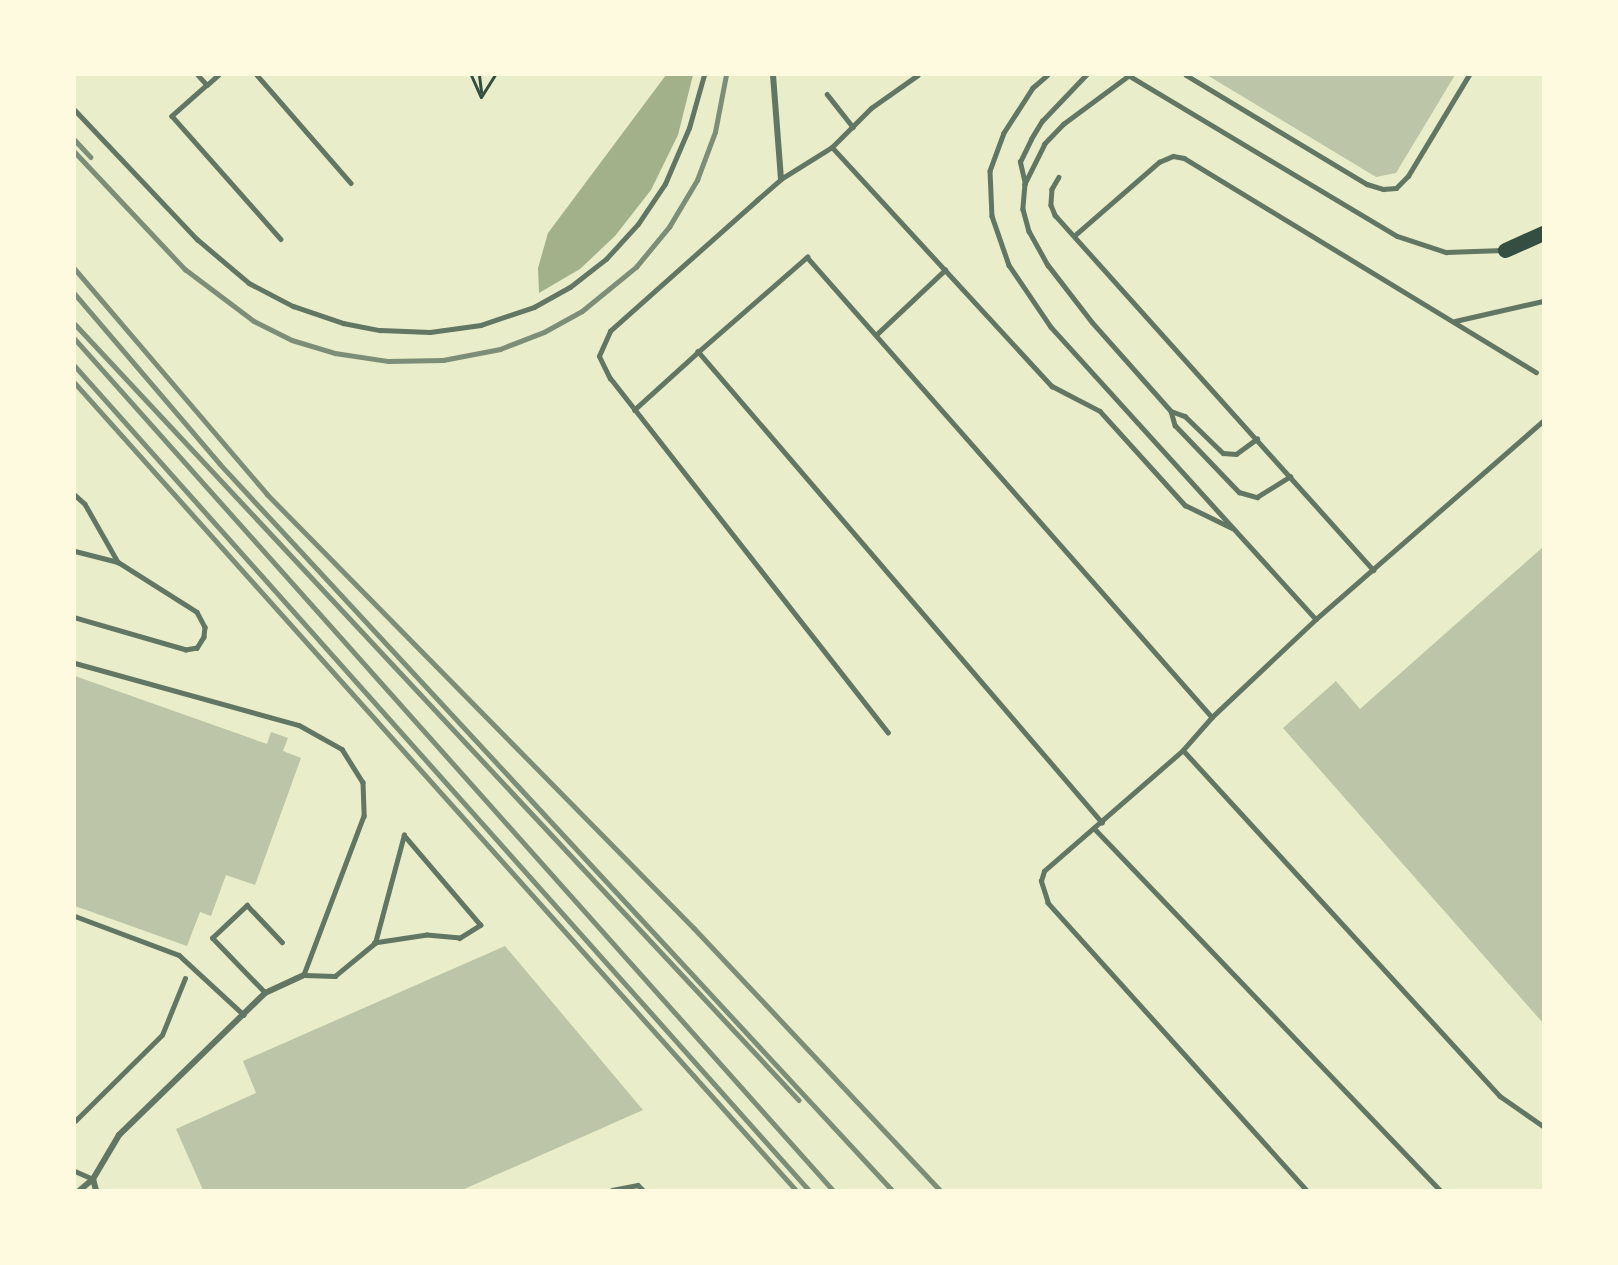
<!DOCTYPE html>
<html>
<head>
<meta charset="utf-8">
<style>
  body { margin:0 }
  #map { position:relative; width:1618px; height:1265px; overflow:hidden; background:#e9edc9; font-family:"Noto Sans",sans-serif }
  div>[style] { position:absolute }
  .water>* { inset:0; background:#a3b18a }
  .building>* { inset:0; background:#bcc5a7 }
  .path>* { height:3px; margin:-1.5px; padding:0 1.5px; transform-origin:1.5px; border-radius:1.5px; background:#344e41 }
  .service>* { height:4.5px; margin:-2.25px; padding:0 2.25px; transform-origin:2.25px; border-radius:2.25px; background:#617663 }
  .minor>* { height:6px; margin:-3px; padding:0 3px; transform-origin:3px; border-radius:3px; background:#617663 }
  .trunk>* { height:15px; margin:-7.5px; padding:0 7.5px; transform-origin:7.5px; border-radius:7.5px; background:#344e41 }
  .rail>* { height:4.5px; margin:-2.25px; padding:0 2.25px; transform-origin:2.25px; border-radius:2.25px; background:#7c8e77 }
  span { translate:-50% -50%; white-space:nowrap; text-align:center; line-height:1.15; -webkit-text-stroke:5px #fefae0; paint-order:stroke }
  .frame { position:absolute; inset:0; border:76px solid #fefae0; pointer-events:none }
</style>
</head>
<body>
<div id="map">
  <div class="water">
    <i style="clip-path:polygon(666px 75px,693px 75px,678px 135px,651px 190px,615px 236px,580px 269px,539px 293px,538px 268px,548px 233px)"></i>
  </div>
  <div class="building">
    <i style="clip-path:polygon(1207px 75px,1455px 75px,1396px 173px,1376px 177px)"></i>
    <i style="clip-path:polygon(1543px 547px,1543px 1023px,1283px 728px,1336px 681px,1360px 709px)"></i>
    <i style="clip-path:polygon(75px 676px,267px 744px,271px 732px,288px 738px,283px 751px,301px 758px,255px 885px,226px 875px,211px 916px,200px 912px,187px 946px,75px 906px)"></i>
    <i style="clip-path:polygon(505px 946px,643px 1110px,462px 1190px,203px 1190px,176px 1129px,256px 1093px,243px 1061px)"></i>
  </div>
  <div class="path">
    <i style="left:471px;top:75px;width:24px;rotate:66deg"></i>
    <i style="left:481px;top:97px;width:26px;rotate:-58deg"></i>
    <i style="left:479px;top:75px;width:17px;rotate:83deg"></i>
  </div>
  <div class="service">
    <i style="left:198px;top:75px;width:13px;rotate:48deg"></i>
    <i style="left:207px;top:85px;width:47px;rotate:138.5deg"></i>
    <i style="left:172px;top:116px;width:164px;rotate:48.5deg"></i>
    <i style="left:257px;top:75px;width:143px;rotate:49deg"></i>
    <i style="left:1048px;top:75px;width:20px;rotate:139deg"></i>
    <i style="left:1033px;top:88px;width:54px;rotate:122.8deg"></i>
    <i style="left:1004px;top:133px;width:40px;rotate:110.2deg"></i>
    <i style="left:990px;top:171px;width:45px;rotate:87.5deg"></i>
    <i style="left:992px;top:216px;width:52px;rotate:70.9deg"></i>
    <i style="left:1009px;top:265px;width:75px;rotate:55.9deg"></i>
    <i style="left:1051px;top:327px;width:394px;rotate:47.8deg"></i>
    <i style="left:1128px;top:75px;width:313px;rotate:30.9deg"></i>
    <i style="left:1397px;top:236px;width:52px;rotate:18.1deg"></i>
    <i style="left:1446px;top:252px;width:57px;rotate:-2deg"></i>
    <i style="left:1186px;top:75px;width:211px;rotate:31.1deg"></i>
    <i style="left:1367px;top:184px;width:17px;rotate:17deg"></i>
    <i style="left:1383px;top:189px;width:13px;rotate:-4deg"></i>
    <i style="left:1396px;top:188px;width:17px;rotate:-45deg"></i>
    <i style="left:1408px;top:176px;width:118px;rotate:-58.9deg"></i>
    <i style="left:1129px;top:76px;width:81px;rotate:143.6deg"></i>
    <i style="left:1064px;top:124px;width:28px;rotate:134deg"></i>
    <i style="left:1045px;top:144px;width:45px;rotate:116.6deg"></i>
    <i style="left:1025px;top:184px;width:25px;rotate:95deg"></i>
    <i style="left:1023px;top:209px;width:23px;rotate:75deg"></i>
    <i style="left:1029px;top:231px;width:39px;rotate:61deg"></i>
    <i style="left:1048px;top:265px;width:72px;rotate:52.3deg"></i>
    <i style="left:1092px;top:322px;width:119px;rotate:48.4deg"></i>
    <i style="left:1171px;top:411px;width:15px;rotate:74deg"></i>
    <i style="left:1175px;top:425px;width:93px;rotate:46.3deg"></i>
    <i style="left:1239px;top:492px;width:19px;rotate:16deg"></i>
    <i style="left:1257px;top:497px;width:39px;rotate:-32deg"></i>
    <i style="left:207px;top:85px;width:15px;rotate:-42deg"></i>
    <i style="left:827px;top:94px;width:42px;rotate:51.8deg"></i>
    <i style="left:75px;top:110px;width:178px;rotate:46.6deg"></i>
    <i style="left:197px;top:239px;width:68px;rotate:40.2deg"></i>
    <i style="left:249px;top:283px;width:50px;rotate:27.6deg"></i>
    <i style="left:293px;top:306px;width:53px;rotate:18.8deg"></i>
    <i style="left:343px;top:323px;width:38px;rotate:11deg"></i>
    <i style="left:380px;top:330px;width:50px;rotate:2.3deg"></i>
    <i style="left:430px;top:332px;width:51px;rotate:-7.8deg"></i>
    <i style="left:481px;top:325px;width:56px;rotate:-18.8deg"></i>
    <i style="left:534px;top:307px;width:41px;rotate:-29.1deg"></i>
    <i style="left:570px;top:287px;width:46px;rotate:-37.9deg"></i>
    <i style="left:606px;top:259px;width:47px;rotate:-47.6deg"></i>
    <i style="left:638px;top:224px;width:48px;rotate:-56deg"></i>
    <i style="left:665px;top:184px;width:61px;rotate:-66.8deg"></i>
    <i style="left:689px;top:128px;width:55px;rotate:-74.2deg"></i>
    <i style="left:832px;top:147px;width:325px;rotate:47.4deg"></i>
    <i style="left:1052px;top:386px;width:54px;rotate:27.5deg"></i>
    <i style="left:1100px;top:411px;width:127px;rotate:47.9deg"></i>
    <i style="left:1185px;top:505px;width:52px;rotate:26.1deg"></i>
    <i style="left:1059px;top:177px;width:14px;rotate:120deg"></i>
    <i style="left:1052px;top:189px;width:16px;rotate:94deg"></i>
    <i style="left:1051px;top:205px;width:11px;rotate:68deg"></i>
    <i style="left:1055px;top:215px;width:477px;rotate:48.1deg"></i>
    <i style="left:1025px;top:184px;width:23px;rotate:-103deg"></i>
    <i style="left:1020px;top:162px;width:25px;rotate:-64deg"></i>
    <i style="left:1031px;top:139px;width:21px;rotate:-59deg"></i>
    <i style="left:1042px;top:121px;width:64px;rotate:-46.3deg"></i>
    <i style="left:1074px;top:236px;width:113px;rotate:-41deg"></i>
    <i style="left:1159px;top:162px;width:15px;rotate:-23deg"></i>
    <i style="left:1173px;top:156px;width:11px;rotate:10deg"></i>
    <i style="left:1184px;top:158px;width:412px;rotate:31.3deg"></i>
    <i style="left:1455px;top:321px;width:90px;rotate:-12.8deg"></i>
    <i style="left:876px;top:335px;width:95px;rotate:-43.3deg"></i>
    <i style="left:634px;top:410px;width:86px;rotate:-42.2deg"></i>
    <i style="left:1171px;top:411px;width:15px;rotate:20deg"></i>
    <i style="left:1185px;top:416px;width:53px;rotate:44.2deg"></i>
    <i style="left:1223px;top:453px;width:13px;rotate:4deg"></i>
    <i style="left:1236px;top:454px;width:26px;rotate:-36deg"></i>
    <i style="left:75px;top:495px;width:13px;rotate:42deg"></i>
    <i style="left:85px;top:504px;width:67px;rotate:60.4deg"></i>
    <i style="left:118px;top:562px;width:93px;rotate:32.3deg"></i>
    <i style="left:197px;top:612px;width:17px;rotate:62deg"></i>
    <i style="left:205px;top:627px;width:10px;rotate:96deg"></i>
    <i style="left:204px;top:637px;width:13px;rotate:122deg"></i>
    <i style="left:197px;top:648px;width:11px;rotate:170deg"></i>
    <i style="left:186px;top:650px;width:116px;rotate:-163.9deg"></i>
    <i style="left:75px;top:551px;width:44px;rotate:14.3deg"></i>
    <i style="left:75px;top:663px;width:232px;rotate:15.5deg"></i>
    <i style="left:299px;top:725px;width:49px;rotate:29.2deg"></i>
    <i style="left:342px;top:749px;width:39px;rotate:58deg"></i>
    <i style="left:363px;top:782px;width:34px;rotate:88deg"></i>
    <i style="left:364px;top:816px;width:170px;rotate:110.7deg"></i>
    <i style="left:304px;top:975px;width:31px;rotate:2deg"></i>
    <i style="left:335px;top:976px;width:52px;rotate:-39.5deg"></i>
    <i style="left:375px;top:943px;width:112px;rotate:-75deg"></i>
    <i style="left:404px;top:835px;width:118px;rotate:49.5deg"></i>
    <i style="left:481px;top:925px;width:25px;rotate:148deg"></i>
    <i style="left:460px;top:938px;width:33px;rotate:-175deg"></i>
    <i style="left:427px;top:935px;width:53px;rotate:171.3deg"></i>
    <i style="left:888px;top:733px;width:450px;rotate:-128.1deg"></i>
    <i style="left:610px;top:379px;width:25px;rotate:-116deg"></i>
    <i style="left:599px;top:356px;width:27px;rotate:-66deg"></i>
    <i style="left:610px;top:331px;width:197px;rotate:-41.7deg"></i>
    <i style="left:757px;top:200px;width:32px;rotate:-41deg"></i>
    <i style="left:781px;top:179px;width:60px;rotate:-32.1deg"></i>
    <i style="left:832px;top:147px;width:55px;rotate:-45deg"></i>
    <i style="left:871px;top:108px;width:57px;rotate:-35.1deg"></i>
    <i style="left:1183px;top:750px;width:469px;rotate:47.5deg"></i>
    <i style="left:1500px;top:1096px;width:52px;rotate:34.9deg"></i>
    <i style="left:1102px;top:823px;width:621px;rotate:-130.62deg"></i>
    <i style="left:698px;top:352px;width:145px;rotate:-41.1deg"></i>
    <i style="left:807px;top:257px;width:613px;rotate:48.64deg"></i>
    <i style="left:1095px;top:829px;width:499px;rotate:46.3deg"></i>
    <i style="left:75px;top:916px;width:111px;rotate:20.6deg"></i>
    <i style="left:179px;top:955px;width:88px;rotate:42.7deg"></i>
    <i style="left:265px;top:993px;width:76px;rotate:-133.9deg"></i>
    <i style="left:212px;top:938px;width:48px;rotate:-43.3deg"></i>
    <i style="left:247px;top:905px;width:51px;rotate:46.6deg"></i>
    <i style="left:75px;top:1121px;width:122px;rotate:-44.7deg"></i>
    <i style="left:162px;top:1035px;width:61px;rotate:-68deg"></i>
    <i style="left:75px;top:1171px;width:20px;rotate:24deg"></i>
    <i style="left:612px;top:1190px;width:26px;rotate:-11deg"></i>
    <i style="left:638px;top:1185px;width:7px;rotate:45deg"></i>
    <i style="left:1306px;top:1190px;width:386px;rotate:-132deg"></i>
    <i style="left:1048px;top:903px;width:23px;rotate:-108deg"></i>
    <i style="left:1041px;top:881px;width:10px;rotate:-73deg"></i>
    <i style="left:1044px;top:871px;width:184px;rotate:-41deg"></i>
    <i style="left:1183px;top:750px;width:44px;rotate:-48.7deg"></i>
    <i style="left:1212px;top:717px;width:143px;rotate:-43.3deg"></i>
    <i style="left:1316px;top:619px;width:301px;rotate:-41.1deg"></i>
  </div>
  <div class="minor">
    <i style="left:773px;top:75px;width:104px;rotate:85.6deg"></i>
    <i style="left:93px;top:1179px;width:11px;rotate:75deg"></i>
    <i style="left:80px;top:1190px;width:17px;rotate:-40deg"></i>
    <i style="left:93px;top:1179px;width:51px;rotate:-59.4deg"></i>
    <i style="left:119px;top:1135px;width:204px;rotate:-44.2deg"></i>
    <i style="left:265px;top:993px;width:43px;rotate:-24.8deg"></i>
  </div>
  <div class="trunk">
    <i style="left:1505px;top:250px;width:42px;rotate:-24.1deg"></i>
  </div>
  <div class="rail">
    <i style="left:75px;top:140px;width:23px;rotate:47deg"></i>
    <i style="left:75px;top:152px;width:161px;rotate:46.8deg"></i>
    <i style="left:185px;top:269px;width:86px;rotate:37deg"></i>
    <i style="left:254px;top:321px;width:42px;rotate:26.6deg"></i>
    <i style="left:292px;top:340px;width:45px;rotate:16.8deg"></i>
    <i style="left:335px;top:353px;width:54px;rotate:8.6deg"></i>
    <i style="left:388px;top:361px;width:55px;rotate:-1deg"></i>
    <i style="left:443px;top:360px;width:58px;rotate:-10.9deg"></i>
    <i style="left:500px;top:349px;width:47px;rotate:-21.1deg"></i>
    <i style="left:544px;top:332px;width:43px;rotate:-28.9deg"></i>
    <i style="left:582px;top:311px;width:70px;rotate:-39.2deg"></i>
    <i style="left:636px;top:267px;width:52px;rotate:-50.5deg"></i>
    <i style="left:669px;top:227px;width:55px;rotate:-59.2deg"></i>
    <i style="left:697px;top:180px;width:51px;rotate:-69.4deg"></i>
    <i style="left:715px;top:132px;width:58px;rotate:-79.1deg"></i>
    <i style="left:75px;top:269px;width:296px;rotate:49.5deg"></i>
    <i style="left:267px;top:494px;width:609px;rotate:45.47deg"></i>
    <i style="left:694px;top:928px;width:359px;rotate:46.8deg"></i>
    <i style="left:75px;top:294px;width:223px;rotate:49.5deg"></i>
    <i style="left:220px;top:464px;width:989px;rotate:47.21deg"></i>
    <i style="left:75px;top:324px;width:1061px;rotate:46.99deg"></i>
    <i style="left:75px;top:339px;width:1140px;rotate:48.31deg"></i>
    <i style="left:75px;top:366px;width:1104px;rotate:48.31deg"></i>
    <i style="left:75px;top:383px;width:1082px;rotate:48.22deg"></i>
  </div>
  <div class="frame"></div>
</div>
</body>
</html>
